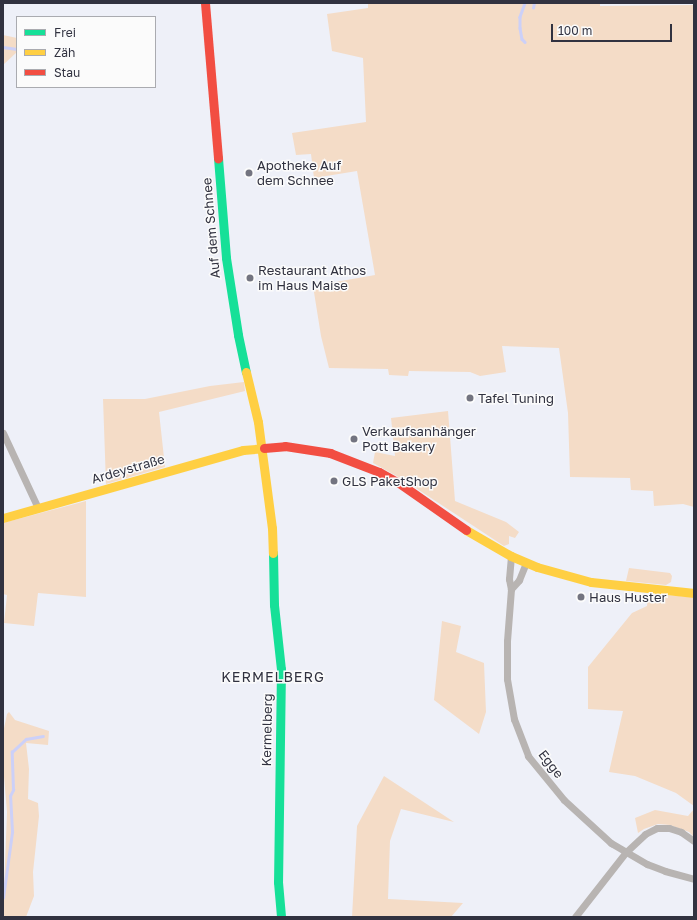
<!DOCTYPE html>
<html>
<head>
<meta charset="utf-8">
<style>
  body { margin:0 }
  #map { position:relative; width:697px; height:920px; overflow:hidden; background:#eef0f8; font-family:"Golos Text",sans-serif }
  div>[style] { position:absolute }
  .green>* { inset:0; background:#f4dcc7 }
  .stream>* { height:2.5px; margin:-1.25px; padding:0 1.25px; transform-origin:1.25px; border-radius:1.25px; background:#ccd0f8 }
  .street>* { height:7px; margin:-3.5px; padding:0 3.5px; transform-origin:3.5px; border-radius:3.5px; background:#b8b4b2 }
  .fast>* { height:9px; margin:-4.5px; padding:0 4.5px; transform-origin:4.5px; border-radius:4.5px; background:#16e098 }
  .slow>* { height:9px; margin:-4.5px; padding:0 4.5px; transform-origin:4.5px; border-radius:4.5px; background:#ffcf43 }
  .jam>* { height:9px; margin:-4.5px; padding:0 4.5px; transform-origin:4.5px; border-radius:4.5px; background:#f24e42 }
  .dots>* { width:11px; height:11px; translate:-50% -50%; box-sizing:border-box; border:2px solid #fbfbfb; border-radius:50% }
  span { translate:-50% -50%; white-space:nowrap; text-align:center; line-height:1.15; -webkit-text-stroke:3px #fbfbfb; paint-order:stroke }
  .poi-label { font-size:13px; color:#313240 }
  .left { translate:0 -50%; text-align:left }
  .street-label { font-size:13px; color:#313240 }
  .neighbourhood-label { font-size:14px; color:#313240; letter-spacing:1px }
  .frame { position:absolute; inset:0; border:4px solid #313240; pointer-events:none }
  .legend { position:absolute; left:16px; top:16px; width:140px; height:72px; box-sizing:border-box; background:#fbfbfb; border:1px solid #aaabb0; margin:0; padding:5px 7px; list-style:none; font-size:12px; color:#313240 }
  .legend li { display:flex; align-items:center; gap:8px; height:20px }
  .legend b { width:20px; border:1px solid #aaabb0 }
  .scale { position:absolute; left:551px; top:24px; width:121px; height:18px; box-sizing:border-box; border:2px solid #313240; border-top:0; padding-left:5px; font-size:12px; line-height:14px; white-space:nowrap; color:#313240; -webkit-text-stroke:3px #fbfbfb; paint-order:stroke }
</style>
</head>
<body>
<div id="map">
  <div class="green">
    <i style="clip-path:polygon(368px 3px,600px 3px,600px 6px,694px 5px,694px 507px,683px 504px,654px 506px,653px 491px,631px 490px,630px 478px,570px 477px,568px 413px,559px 348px,502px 346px,506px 372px,480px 376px,470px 372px,409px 371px,408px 376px,389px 375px,388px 369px,329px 368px,321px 336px,313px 286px,375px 275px,357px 171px,314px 178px,311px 154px,296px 155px,292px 133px,366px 122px,363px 58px,332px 51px,327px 14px,368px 8px)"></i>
    <i style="clip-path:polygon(3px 35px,17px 38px,17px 52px,3px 65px)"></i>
    <i style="clip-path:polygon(244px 382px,245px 391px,159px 412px,165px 467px,106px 484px,103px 399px,145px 399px,210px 386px)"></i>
    <i style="clip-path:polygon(448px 411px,455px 501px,506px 522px,519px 532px,515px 538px,509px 536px,509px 544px,504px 546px,402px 479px,373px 463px,375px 452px,395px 456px,391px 418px)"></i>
    <i style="clip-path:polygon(86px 501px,86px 597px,38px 593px,34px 626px,4px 623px,7px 595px,3px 594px,3px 523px)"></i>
    <i style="clip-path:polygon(629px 568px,670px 573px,672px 576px,671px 582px,666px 585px,626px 581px)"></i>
    <i style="clip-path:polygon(648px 594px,694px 597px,694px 806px,676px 793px,635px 776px,609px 772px,623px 711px,588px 709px,588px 667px,632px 613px,647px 606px)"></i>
    <i style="clip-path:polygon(442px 621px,461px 626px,456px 652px,484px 663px,486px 712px,479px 734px,434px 700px)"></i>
    <i style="clip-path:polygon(9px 712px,15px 720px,49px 731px,48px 745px,26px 743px,29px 769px,28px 799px,38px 803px,39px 816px,33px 872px,34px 896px,26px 917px,3px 917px,7px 812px,3px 765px,3px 733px,7px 714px)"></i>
    <i style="clip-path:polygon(384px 776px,454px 822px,401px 809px,390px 841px,388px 899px,463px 903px,451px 917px,352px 917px,357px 826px)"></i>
    <i style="clip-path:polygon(694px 809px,694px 837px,689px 832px,670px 825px,658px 824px,644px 829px,638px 833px,635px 818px,655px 810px,688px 816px)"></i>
  </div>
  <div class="stream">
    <i style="left:525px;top:3px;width:15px;rotate:110deg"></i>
    <i style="left:520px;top:17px;width:11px;rotate:90deg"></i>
    <i style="left:520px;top:28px;width:11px;rotate:80deg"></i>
    <i style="left:522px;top:39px;width:4px;rotate:45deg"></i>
    <i style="left:533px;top:8px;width:5px;rotate:-79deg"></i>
    <i style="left:3px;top:47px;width:14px;rotate:8deg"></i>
    <i style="left:3px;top:898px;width:67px;rotate:-82.2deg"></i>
    <i style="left:12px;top:832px;width:36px;rotate:-93deg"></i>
    <i style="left:10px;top:796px;width:7px;rotate:-63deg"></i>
    <i style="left:13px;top:790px;width:38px;rotate:-92deg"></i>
    <i style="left:12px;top:752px;width:19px;rotate:-43deg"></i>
    <i style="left:26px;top:739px;width:17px;rotate:-10deg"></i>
  </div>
  <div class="street">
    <i style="left:3px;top:433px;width:83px;rotate:65deg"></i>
    <i style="left:511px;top:556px;width:23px;rotate:95deg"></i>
    <i style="left:509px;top:579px;width:10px;rotate:79deg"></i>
    <i style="left:511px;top:589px;width:52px;rotate:94.4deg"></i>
    <i style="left:507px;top:641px;width:38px;rotate:90deg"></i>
    <i style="left:507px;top:679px;width:41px;rotate:80.1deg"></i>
    <i style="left:514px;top:719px;width:40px;rotate:69deg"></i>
    <i style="left:528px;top:756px;width:57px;rotate:50.7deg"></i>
    <i style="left:564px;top:800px;width:64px;rotate:42.5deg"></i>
    <i style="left:611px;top:843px;width:42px;rotate:30.3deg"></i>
    <i style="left:647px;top:864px;width:19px;rotate:21deg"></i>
    <i style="left:665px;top:871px;width:30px;rotate:15deg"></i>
    <i style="left:511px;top:589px;width:12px;rotate:-48deg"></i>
    <i style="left:519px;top:580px;width:18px;rotate:-68deg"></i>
    <i style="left:575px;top:917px;width:83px;rotate:-51.9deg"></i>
    <i style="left:626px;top:852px;width:26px;rotate:-43deg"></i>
    <i style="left:645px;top:834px;width:13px;rotate:-27deg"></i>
    <i style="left:657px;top:828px;width:12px"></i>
    <i style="left:669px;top:828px;width:13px;rotate:18deg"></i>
    <i style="left:681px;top:832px;width:16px;rotate:35deg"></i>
  </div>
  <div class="fast">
    <i style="left:218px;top:158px;width:100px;rotate:85.4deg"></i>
    <i style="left:226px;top:258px;width:78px;rotate:81.1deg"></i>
    <i style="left:238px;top:335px;width:38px;rotate:78deg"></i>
    <i style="left:273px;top:553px;width:52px;rotate:88.9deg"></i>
    <i style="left:274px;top:605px;width:64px;rotate:83.8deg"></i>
    <i style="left:281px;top:669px;width:213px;rotate:90.8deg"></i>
    <i style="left:278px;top:882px;width:35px;rotate:85deg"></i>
  </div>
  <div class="slow">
    <i style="left:246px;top:372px;width:51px;rotate:76.5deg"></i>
    <i style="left:258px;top:422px;width:107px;rotate:82.5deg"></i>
    <i style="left:272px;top:528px;width:25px;rotate:88deg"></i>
    <i style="left:3px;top:518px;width:249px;rotate:-15.8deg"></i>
    <i style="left:243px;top:450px;width:21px;rotate:-5deg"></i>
    <i style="left:466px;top:530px;width:52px;rotate:30deg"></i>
    <i style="left:511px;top:556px;width:28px;rotate:23deg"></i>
    <i style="left:537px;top:567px;width:56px;rotate:15.5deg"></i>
    <i style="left:591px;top:582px;width:104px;rotate:6.1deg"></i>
  </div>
  <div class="jam">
    <i style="left:205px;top:3px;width:156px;rotate:85.2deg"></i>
    <i style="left:264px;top:448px;width:21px;rotate:-5deg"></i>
    <i style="left:285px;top:446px;width:46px;rotate:8.8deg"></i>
    <i style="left:330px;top:453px;width:53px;rotate:21.2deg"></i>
    <i style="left:379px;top:472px;width:23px;rotate:29deg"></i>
    <i style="left:399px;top:483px;width:82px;rotate:35deg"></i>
  </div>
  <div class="dots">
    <i style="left:249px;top:173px;background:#737480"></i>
    <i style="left:250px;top:278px;background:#737480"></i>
    <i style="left:470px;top:398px;background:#737480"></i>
    <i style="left:354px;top:439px;background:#737480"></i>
    <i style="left:334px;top:481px;background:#737480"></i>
    <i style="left:581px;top:597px;background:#737480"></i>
  </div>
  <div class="poi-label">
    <span class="left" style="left:257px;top:173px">Apotheke Auf<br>dem Schnee</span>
    <span class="left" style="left:258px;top:278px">Restaurant Athos<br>im Haus Maise</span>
    <span class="left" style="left:478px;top:398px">Tafel Tuning</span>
    <span class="left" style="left:362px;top:439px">Verkaufsanhänger<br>Pott Bakery</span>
    <span class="left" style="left:342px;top:481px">GLS PaketShop</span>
    <span class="left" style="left:589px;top:597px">Haus Huster</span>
  </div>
  <div class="street-label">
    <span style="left:211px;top:228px;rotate:-95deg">Auf dem Schnee</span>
    <span style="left:128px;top:469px;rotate:-16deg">Ardeystraße</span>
    <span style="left:267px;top:730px;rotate:-89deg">Kermelberg</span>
    <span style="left:551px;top:764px;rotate:52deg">Egge</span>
  </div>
  <div class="neighbourhood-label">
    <span style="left:273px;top:677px">KERMELBERG</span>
  </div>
  <div class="frame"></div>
  <ul class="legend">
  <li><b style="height:5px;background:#16e098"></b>Frei</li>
  <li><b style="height:5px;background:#ffcf43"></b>Zäh</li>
  <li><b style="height:5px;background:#f24e42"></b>Stau</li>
  </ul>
  <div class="scale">100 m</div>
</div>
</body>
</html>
